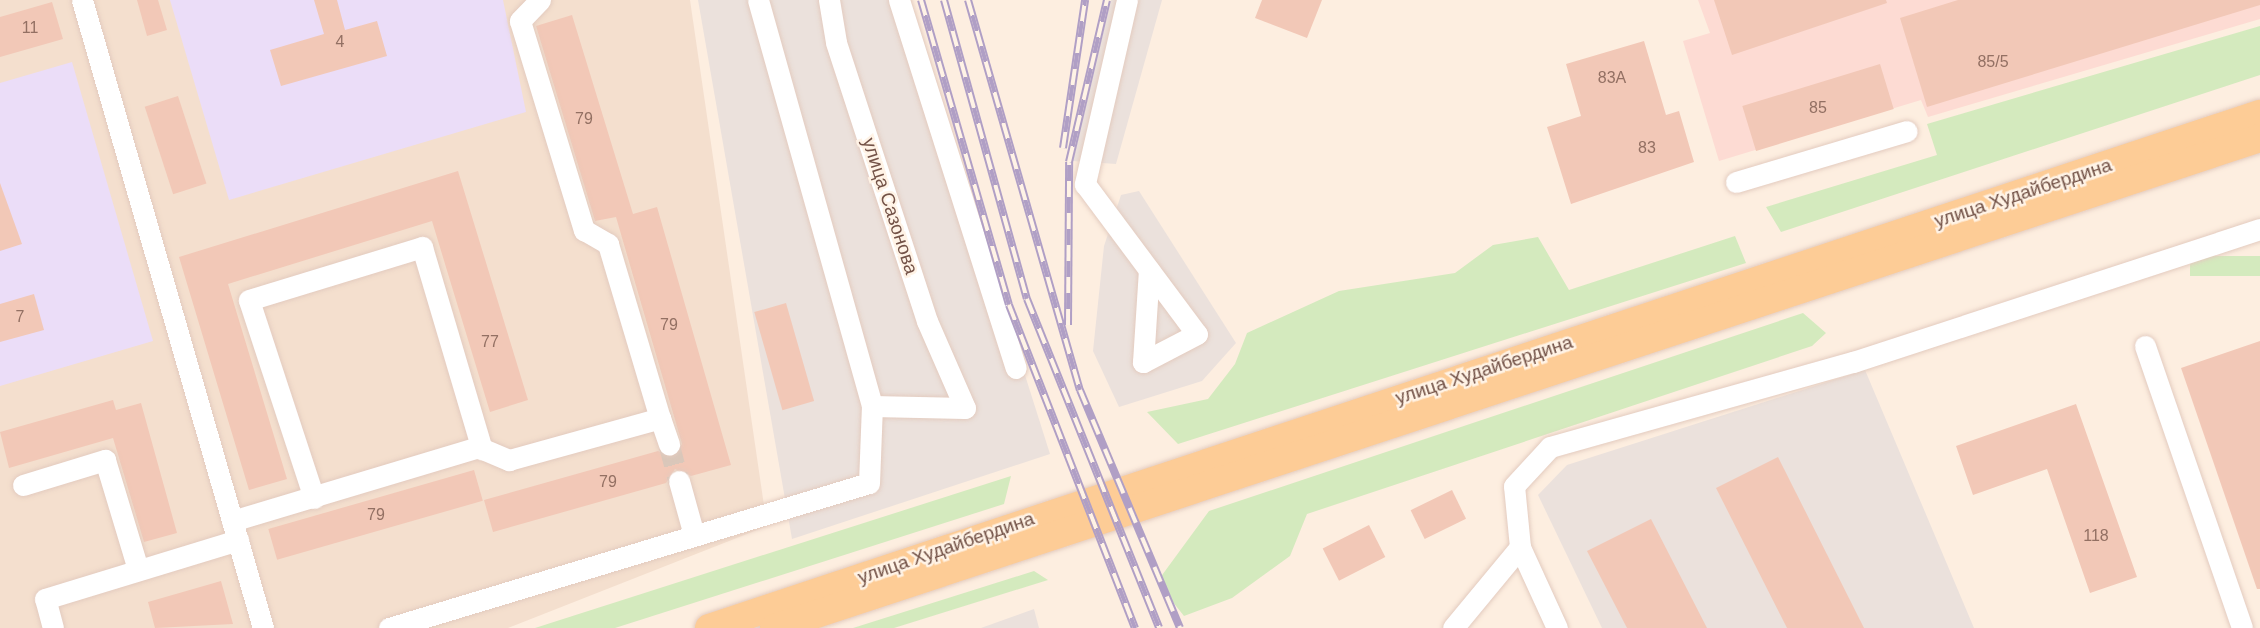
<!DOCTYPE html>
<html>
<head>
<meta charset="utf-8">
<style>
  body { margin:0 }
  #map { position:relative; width:2260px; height:628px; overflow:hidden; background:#fdeee0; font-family:Arial,sans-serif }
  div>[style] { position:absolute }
  .residential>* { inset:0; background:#f4dfce }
  .commercial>* { inset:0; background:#fddbd3 }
  .industrial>* { inset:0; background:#ebe1dc }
  .education>* { inset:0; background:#ebddf8 }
  .green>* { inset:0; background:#d4eabe; transform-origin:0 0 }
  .building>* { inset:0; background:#f2c8b7; transform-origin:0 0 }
  .minor-tunnel>* { height:21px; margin-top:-10.5px; transform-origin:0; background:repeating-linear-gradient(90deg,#dac7ba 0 21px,transparent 0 31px) }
  .roads { filter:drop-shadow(0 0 2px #e3cbbf) drop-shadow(0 0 2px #e3cbbf) }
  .minor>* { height:21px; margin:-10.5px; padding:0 10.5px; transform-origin:10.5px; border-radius:10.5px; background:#fff }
  .major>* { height:28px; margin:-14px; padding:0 14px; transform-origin:14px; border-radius:14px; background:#fdcc96 }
  .rail>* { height:8px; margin-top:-4px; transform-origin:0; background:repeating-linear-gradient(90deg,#fff3e6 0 16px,#b09fc5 0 32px); box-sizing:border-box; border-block:2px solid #b09fc5 }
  span { translate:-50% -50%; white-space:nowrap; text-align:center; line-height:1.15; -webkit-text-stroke:5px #fff3e6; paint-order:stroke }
  .number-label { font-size:16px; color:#937063 }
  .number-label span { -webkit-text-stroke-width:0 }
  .street-label { font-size:19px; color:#735247 }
</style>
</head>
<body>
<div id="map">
  <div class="residential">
    <i style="clip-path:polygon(0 0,690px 0,767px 526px,508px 628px,0 628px)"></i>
  </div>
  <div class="commercial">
    <i style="clip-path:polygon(1698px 0,2260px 0,2260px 19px,1928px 117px,1921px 100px,1719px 161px,1683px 41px,1710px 33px)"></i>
  </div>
  <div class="industrial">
    <i style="clip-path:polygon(698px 0,906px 0,1050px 454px,792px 539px)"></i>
    <i style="clip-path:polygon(1111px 0,1162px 0,1116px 164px,1073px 161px)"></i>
    <i style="clip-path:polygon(1139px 191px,1236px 343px,1202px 381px,1119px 407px,1093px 351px,1104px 246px,1121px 195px)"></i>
    <i style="clip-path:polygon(1865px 370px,1974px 628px,1602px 628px,1538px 495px,1567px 465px)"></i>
    <i style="clip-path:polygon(1034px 609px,1039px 628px,981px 628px)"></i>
  </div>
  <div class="education">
    <i style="clip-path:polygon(170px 0,503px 0,526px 112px,229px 200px)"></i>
    <i style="clip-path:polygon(72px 62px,153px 341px,0 386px,0 83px)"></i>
  </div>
  <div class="green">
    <i style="clip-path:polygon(2260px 26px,2260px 75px,1781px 232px,1766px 207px,1937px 155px,1927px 124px)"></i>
    <i style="clip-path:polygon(1735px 236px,1746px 263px,1178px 444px,1147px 412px,1208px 399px,1235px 364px,1247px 333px,1339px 291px,1455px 273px,1493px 245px,1538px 237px,1569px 290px)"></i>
    <i style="left:2260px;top:256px;width:20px;height:70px;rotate:90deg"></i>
    <i style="clip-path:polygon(1803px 313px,1826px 333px,1812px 346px,1307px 514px,1290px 556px,1232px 598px,1184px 616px,1157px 582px,1209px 511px)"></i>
    <i style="clip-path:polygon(1011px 476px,1004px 504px,615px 628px,535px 628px)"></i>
    <i style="clip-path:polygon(1034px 571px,1048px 580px,894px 628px,853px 628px)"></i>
  </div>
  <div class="building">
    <i style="clip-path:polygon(137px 0,158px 0,167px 30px,147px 36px)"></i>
    <i style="clip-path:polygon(314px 0,337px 0,345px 30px,377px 21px,387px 56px,281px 86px,270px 50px,324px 34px)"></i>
    <i style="clip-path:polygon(1262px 0,1322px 0,1307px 38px,1255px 18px)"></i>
    <i style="clip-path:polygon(1714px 0,1886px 0,1887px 3px,1732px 55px)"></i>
    <i style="clip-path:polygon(1958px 0,2260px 0,2260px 5px,1927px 107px,1900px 18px)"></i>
    <i style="clip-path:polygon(52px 2px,63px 39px,0 57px,0 17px)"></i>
    <i style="clip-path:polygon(572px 15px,633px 214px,657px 207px,731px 465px,691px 476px,675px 469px,666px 483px,493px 532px,484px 500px,658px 451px,673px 457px,682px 444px,616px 217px,595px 221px,536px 26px)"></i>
    <i style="clip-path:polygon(1644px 41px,1666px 115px,1679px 111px,1694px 162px,1571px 204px,1547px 127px,1581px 116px,1566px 64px)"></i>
    <i style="left:1880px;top:64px;width:47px;height:144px;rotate:73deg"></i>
    <i style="left:178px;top:96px;width:92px;height:35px;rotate:72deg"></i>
    <i style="clip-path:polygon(458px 171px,528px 400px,490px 412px,432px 221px,228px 284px,287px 479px,249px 490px,179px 257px)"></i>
    <i style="clip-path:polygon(0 183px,22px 244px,0 251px)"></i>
    <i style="clip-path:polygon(34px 294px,44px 330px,0 342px,0 304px)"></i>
    <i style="left:786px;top:303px;width:102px;height:33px;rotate:74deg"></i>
    <i style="clip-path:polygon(2260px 341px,2260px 589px,2257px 589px,2181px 368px)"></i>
    <i style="clip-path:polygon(113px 400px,116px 410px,141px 403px,177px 533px,144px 542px,113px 438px,9px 468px,0 432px)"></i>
    <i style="clip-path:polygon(2076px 404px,2137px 577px,2090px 593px,2047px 469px,1973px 495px,1956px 446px)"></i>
    <i style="clip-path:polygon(1778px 457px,1864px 628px,1787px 628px,1716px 488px)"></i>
    <i style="left:474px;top:470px;width:32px;height:214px;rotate:74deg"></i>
    <i style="left:1452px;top:490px;width:32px;height:46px;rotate:64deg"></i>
    <i style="clip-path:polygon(1651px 519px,1707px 628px,1627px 628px,1587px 551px)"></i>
    <i style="left:1369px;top:525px;width:36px;height:52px;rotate:63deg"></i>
    <i style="clip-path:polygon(221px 581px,233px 624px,155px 628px,148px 602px)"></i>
  </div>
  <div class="minor-tunnel">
    <i style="left:669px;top:444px;width:38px;rotate:75deg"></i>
  </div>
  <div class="roads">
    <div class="minor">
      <i style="left:82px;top:0;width:654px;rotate:73.92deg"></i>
      <i style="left:540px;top:0;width:29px;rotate:134deg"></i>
      <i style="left:520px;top:21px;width:219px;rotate:73deg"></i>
      <i style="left:584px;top:230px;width:28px;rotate:30deg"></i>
      <i style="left:608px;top:244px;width:182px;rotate:73.4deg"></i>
      <i style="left:758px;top:0;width:422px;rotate:74.3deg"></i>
      <i style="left:872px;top:406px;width:93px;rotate:1.2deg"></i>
      <i style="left:965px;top:408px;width:95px;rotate:-113.6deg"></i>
      <i style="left:927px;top:321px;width:293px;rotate:-108.1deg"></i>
      <i style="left:836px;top:42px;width:43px;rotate:-99.5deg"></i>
      <i style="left:899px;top:0;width:386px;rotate:72.4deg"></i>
      <i style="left:1127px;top:0;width:189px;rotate:102.9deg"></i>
      <i style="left:1085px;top:184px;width:187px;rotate:53.3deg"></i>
      <i style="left:1197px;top:334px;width:61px;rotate:152.6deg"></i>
      <i style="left:1143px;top:362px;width:92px;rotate:-86.3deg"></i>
      <i style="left:1736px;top:182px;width:178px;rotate:-16.6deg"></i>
      <i style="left:2145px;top:346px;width:298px;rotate:71deg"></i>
      <i style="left:679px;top:481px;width:56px;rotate:74.5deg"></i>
      <i style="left:23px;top:485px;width:86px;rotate:-17deg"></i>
      <i style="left:105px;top:460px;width:114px;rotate:73.2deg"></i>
      <i style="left:314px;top:498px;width:208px;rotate:-108.2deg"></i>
      <i style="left:249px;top:300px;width:181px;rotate:-17deg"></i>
      <i style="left:422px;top:247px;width:211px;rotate:73.5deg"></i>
      <i style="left:232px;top:521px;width:257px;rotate:-16.7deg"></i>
      <i style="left:478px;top:447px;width:34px;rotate:23deg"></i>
      <i style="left:509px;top:460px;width:157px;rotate:-15.5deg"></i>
      <i style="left:660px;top:418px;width:28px;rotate:71deg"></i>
      <i style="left:53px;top:628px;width:30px;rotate:-105deg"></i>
      <i style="left:45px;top:599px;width:202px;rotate:-17deg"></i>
      <i style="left:389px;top:628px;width:501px;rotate:-16.81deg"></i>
      <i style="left:869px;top:483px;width:77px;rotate:-87.8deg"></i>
      <i style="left:1453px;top:628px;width:105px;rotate:-50.4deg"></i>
      <i style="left:1557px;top:628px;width:89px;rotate:-114.6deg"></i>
      <i style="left:1520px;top:547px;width:61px;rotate:-95.6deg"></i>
      <i style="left:1514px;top:486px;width:53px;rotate:-47.3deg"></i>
      <i style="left:1550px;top:447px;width:315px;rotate:-15.7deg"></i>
      <i style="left:1853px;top:362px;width:428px;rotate:-18.1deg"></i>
    </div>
    <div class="major">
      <i style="left:709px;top:628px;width:1634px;rotate:-18.34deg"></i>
      <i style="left:774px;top:628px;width:1565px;rotate:-18.25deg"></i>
    </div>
  </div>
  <div class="rail">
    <i style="left:921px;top:0;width:317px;rotate:73.9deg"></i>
    <i style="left:1009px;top:305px;width:347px;rotate:68.7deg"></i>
    <i style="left:944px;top:0;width:310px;rotate:74.5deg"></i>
    <i style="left:1027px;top:299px;width:354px;rotate:68.1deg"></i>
    <i style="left:968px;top:0;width:406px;rotate:74deg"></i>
    <i style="left:1080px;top:390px;width:258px;rotate:67.2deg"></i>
    <i style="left:1063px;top:148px;width:150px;rotate:-81.5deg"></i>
    <i style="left:1068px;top:325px;width:163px;rotate:-89.6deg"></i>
    <i style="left:1069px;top:162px;width:166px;rotate:-76.8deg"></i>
  </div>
  <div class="number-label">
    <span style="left:30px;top:28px">11</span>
    <span style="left:340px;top:42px">4</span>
    <span style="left:1993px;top:62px">85/5</span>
    <span style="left:1612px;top:78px">83А</span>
    <span style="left:1818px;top:108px">85</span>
    <span style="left:584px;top:119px">79</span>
    <span style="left:1647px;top:148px">83</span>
    <span style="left:20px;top:317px">7</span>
    <span style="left:669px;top:325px">79</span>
    <span style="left:490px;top:342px">77</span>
    <span style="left:608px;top:482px">79</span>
    <span style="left:376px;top:515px">79</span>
    <span style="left:2096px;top:536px">118</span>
  </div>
  <div class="street-label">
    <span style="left:2023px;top:193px;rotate:-18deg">улица Худайбердина</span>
    <span style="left:890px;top:206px;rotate:72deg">улица Сазонова</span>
    <span style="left:1484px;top:370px;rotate:-18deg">улица Худайбердина</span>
    <span style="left:946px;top:548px;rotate:-19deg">улица Худайбердина</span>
  </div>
</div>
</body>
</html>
